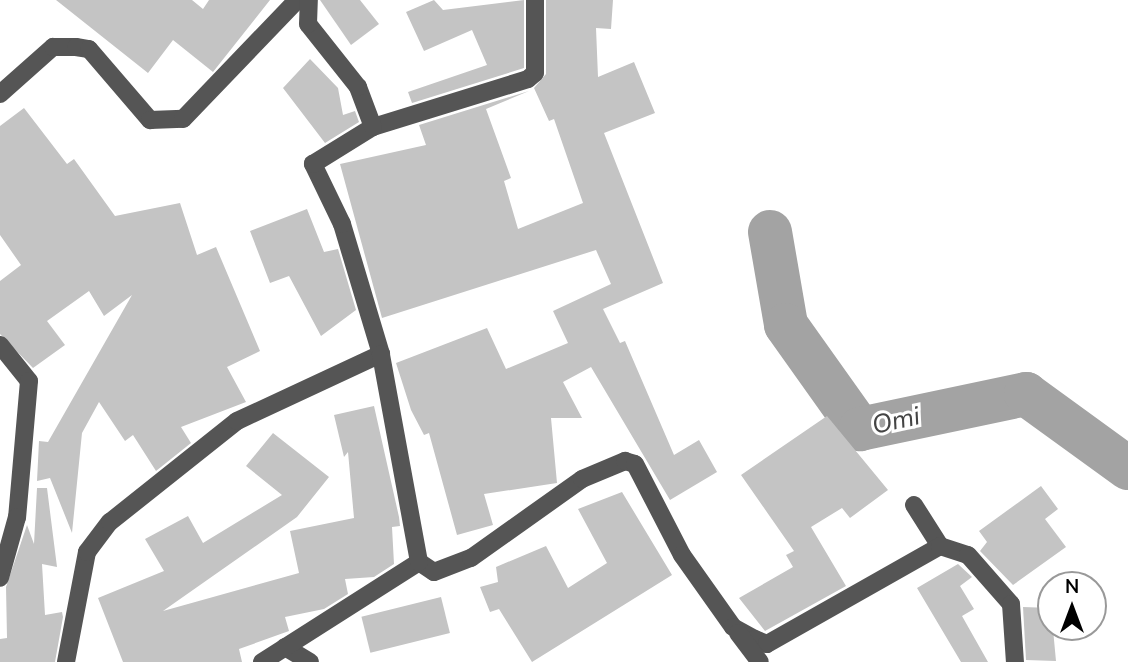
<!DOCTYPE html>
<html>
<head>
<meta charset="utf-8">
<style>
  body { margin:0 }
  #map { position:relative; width:1128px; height:662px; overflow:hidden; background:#fff; font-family:"Nunito Sans",sans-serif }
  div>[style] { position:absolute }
  .river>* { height:44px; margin:-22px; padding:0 22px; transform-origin:22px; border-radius:22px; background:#a3a3a3 }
  .building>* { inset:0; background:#c4c4c4; transform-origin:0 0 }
  .minor>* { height:18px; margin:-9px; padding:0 9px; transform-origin:9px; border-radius:9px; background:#555 }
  span { translate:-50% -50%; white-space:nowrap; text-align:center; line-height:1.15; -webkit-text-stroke:6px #fff; paint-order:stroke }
  .water-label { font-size:26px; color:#444; font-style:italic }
  .north { position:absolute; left:1037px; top:571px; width:70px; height:70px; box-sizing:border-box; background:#fff; border:2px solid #999; border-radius:50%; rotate:0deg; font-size:19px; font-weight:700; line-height:28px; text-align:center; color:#000 }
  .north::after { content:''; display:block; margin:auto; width:24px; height:32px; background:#000; clip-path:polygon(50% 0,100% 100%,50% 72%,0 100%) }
</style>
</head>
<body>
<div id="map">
  <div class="river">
    <i style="left:770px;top:232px;width:94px;rotate:80.2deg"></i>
    <i style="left:786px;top:325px;width:128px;rotate:54.6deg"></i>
    <i style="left:860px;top:429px;width:170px;rotate:-11.9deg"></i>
    <i style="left:1026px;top:394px;width:126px;rotate:36deg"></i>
  </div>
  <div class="building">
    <i style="clip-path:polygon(56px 0,192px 0,203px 9px,209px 0,270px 0,213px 72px,173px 40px,148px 73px)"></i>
    <i style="clip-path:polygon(320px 0,360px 0,379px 24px,351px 45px)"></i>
    <i style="clip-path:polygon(434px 0,443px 10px,524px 0,524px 68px,412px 103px,408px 92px,487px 65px,472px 30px,424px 51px,406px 12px)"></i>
    <i style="clip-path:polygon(546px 0,613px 0,611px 29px,596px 28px,598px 77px,634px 62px,655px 113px,604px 133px,663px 283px,603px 309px,620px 343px,625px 341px,674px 455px,699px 440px,717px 472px,670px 500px,591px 367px,563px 382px,582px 418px,551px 418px,557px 483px,484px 494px,493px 525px,457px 535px,429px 433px,424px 435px,411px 410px,396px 363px,487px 328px,506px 369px,568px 343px,553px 311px,611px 284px,596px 250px,382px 318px,340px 164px,426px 145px,419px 125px,529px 91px,486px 109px,511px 178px,504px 181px,518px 229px,583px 203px,554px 119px,549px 121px,534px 88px,546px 74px)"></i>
    <i style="clip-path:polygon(310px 59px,338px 88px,343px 115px,355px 111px,359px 122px,325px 143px,283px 88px)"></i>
    <i style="clip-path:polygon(24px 108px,67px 164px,74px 159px,115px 216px,180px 203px,197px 255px,216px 247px,260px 351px,227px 367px,246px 402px,181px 427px,191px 443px,156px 471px,133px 435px,125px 441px,99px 402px,82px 433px,72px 533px,50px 478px,37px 481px,39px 441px,48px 442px,132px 295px,104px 316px,89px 291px,47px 321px,65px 345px,33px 368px,0 334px,0 281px,21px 265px,0 235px,0 126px)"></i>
    <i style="clip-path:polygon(307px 209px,324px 252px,338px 249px,356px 310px,321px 336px,289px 276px,270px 283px,250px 231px)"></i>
    <i style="clip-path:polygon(374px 406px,399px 517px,400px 526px,392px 527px,394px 564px,374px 577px,345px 579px,348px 594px,324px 609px,285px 617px,289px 631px,239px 649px,242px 662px,123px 662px,98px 598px,164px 571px,145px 539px,188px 516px,203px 543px,282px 495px,246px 466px,273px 433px,329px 477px,297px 517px,163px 611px,299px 573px,290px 531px,354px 518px,348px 452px,344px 457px,334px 415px)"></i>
    <i style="clip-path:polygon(827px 416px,888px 490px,850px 518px,842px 508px,811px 527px,846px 586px,765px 631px,739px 598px,793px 567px,786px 555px,794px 551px,741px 475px)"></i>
    <i style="clip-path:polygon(1041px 486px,1058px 509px,1045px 519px,1066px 547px,1013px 585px,980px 551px,987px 542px,979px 531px)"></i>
    <i style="clip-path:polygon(37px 488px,47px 488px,57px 567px,42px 564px,45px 615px,62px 612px,63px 617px,55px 662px,0 662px,0 639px,7px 638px,6px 587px,27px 525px,34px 544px)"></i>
    <i style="clip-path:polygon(622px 492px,672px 575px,532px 662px,499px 609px,490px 612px,480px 587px,498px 582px,496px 567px,546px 546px,568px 588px,607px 563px,578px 509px)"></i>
    <i style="clip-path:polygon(958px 564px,972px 577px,960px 586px,974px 609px,962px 616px,988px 662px,961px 662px,917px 588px)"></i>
    <i style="left:441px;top:597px;width:37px;height:82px;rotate:76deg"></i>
    <i style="clip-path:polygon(1023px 607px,1051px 608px,1056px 661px,1026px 660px)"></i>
  </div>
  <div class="minor">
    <i style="left:0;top:94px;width:71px;rotate:-41.6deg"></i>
    <i style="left:53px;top:47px;width:23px"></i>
    <i style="left:76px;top:47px;width:13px;rotate:9deg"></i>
    <i style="left:89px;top:49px;width:94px;rotate:49.3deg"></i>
    <i style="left:150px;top:120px;width:33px;rotate:-2deg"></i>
    <i style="left:183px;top:119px;width:165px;rotate:-46.2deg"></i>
    <i style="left:373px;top:127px;width:162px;rotate:-17.2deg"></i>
    <i style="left:528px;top:79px;width:9px;rotate:-41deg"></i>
    <i style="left:535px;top:73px;width:73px;rotate:-90deg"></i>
    <i style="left:0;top:345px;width:46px;rotate:51.1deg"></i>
    <i style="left:29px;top:381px;width:137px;rotate:95deg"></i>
    <i style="left:17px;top:517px;width:63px;rotate:105.6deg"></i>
    <i style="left:914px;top:505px;width:49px;rotate:57.6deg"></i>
    <i style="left:419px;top:562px;width:18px;rotate:34deg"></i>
    <i style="left:434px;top:572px;width:40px;rotate:-21deg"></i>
    <i style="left:471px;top:558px;width:136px;rotate:-35.4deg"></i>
    <i style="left:582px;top:479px;width:47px;rotate:-22.7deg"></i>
    <i style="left:625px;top:461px;width:10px;rotate:17deg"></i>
    <i style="left:635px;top:464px;width:102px;rotate:62.7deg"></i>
    <i style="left:682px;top:555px;width:88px;rotate:54.7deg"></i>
    <i style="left:733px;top:627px;width:25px;rotate:29deg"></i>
    <i style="left:755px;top:639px;width:13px;rotate:23deg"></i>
    <i style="left:767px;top:644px;width:199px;rotate:-29.5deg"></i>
    <i style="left:940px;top:546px;width:29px;rotate:18deg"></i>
    <i style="left:968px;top:555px;width:65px;rotate:48.7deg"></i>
    <i style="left:1011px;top:604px;width:58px;rotate:86.1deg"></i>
    <i style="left:738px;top:633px;width:36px;rotate:53deg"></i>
    <i style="left:285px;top:647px;width:29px;rotate:31deg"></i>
    <i style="left:66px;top:662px;width:112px;rotate:-79.2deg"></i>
    <i style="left:87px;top:552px;width:38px;rotate:-53deg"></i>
    <i style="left:110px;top:522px;width:162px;rotate:-38.5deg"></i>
    <i style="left:237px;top:421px;width:159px;rotate:-25deg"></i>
    <i style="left:381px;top:354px;width:136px;rotate:-106.7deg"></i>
    <i style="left:342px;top:224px;width:67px;rotate:-115.8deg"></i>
    <i style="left:313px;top:164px;width:70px;rotate:-31.7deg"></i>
    <i style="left:373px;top:127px;width:43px;rotate:-110.6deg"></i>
    <i style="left:358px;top:87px;width:80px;rotate:-128.4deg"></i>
    <i style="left:308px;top:24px;width:24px;rotate:-88deg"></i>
    <i style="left:262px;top:662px;width:186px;rotate:-32.5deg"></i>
    <i style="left:419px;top:562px;width:211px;rotate:-100.4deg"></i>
  </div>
  <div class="water-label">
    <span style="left:896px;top:421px;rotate:-12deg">Omi</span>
  </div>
  <div class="north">N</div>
</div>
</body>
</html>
